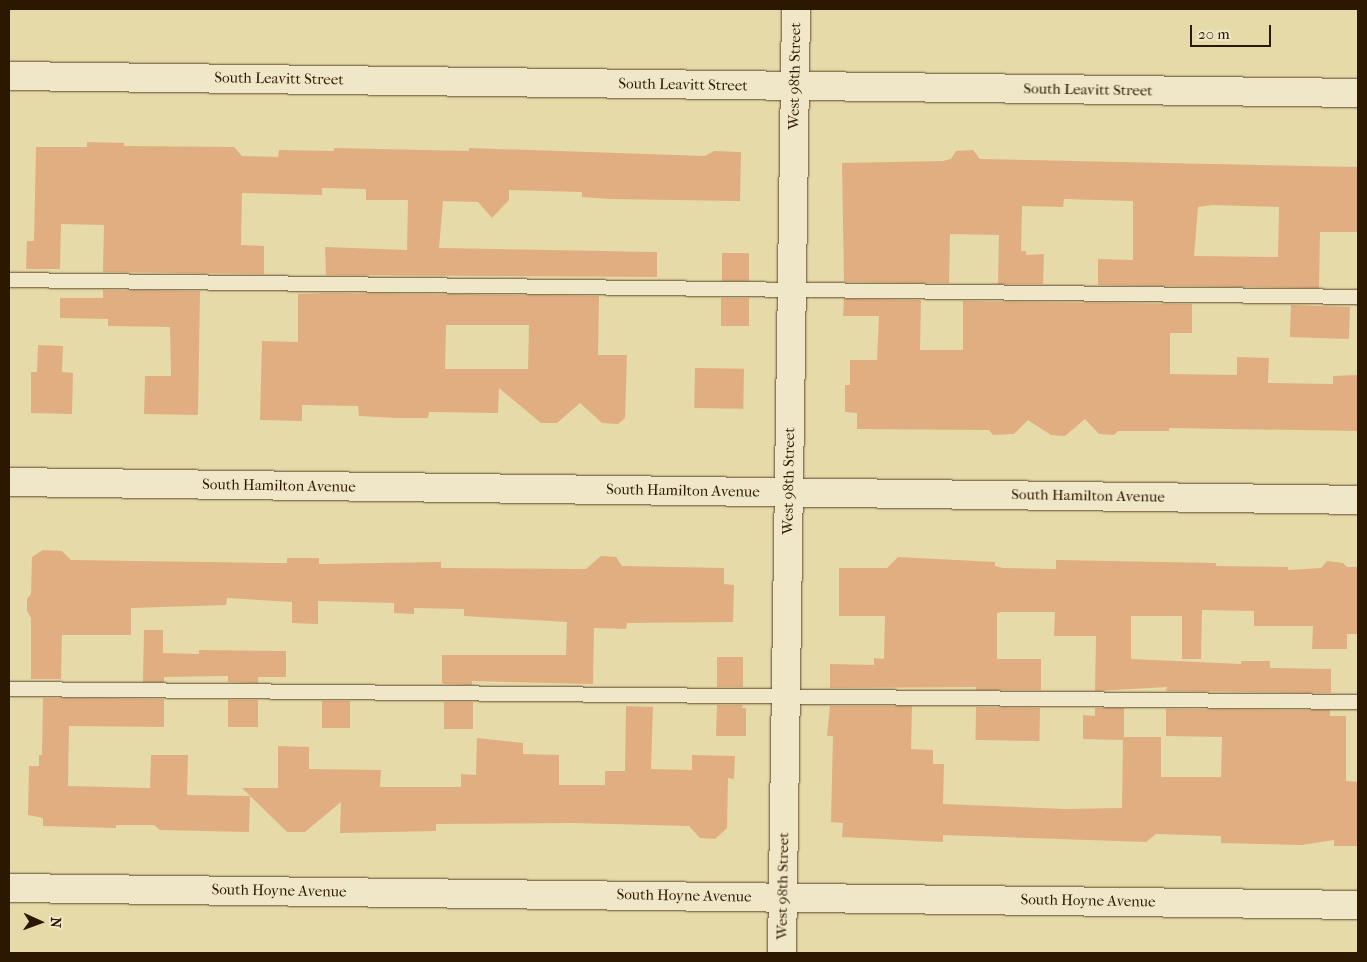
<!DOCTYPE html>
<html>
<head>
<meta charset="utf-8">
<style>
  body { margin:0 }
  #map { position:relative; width:1367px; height:962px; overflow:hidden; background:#e7daa9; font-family:"IM FELL French Canon",serif }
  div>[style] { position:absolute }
  .building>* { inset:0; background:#e0ae80; transform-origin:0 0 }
  .roads { filter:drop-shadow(0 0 1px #5b482a) drop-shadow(0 0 1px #5b482a) }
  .lane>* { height:14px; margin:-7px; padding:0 7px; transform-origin:7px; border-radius:7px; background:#efe7c7 }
  .street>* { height:28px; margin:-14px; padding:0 14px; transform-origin:14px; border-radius:14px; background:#efe7c7 }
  span { translate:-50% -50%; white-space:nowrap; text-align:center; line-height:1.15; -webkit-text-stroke:5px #efe7c7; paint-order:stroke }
  .street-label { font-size:15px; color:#2c1800 }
  .frame { position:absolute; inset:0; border:10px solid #2c1800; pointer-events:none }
  .north { position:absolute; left:15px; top:897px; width:50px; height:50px; -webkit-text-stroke:4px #efe7c7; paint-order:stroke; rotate:92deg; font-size:14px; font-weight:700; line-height:20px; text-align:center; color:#2c1800 }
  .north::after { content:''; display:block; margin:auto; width:18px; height:22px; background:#2c1800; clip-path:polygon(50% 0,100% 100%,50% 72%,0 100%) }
  .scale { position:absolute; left:1190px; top:25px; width:81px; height:22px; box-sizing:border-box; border:2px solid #2c1800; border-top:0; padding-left:6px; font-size:15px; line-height:18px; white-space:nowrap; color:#2c1800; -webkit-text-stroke:4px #efe7c7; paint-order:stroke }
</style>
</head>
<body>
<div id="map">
  <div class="building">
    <i style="clip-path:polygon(87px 142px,124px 143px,124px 146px,234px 147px,242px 156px,278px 157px,279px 150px,334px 151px,334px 148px,469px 151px,469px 148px,705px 156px,714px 151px,741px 152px,740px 201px,610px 199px,582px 197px,582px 192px,509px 190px,509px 200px,492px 218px,478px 202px,443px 201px,439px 248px,657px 252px,657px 277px,326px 275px,325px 247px,407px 250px,408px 200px,366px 200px,366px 189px,322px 188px,322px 195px,242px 193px,241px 245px,264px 246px,264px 274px,103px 272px,104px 225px,61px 224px,60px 269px,26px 269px,27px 241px,34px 241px,36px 147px,87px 147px)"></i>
    <i style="clip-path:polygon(evenodd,973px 150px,980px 159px,1358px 167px,1358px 232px,1320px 232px,1319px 288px,1098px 285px,1098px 259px,1133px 260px,1133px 201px,1064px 199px,1063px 207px,1022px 206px,1021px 251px,1026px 251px,1026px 255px,1044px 254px,1043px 284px,998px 284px,999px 235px,950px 234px,949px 283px,844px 282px,842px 163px,943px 161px,951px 159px,956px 151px,973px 150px,1212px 205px,1279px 207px,1278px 257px,1194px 256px,1198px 207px,1212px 205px)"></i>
    <i style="left:749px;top:253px;width:28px;height:27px;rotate:90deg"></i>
    <i style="clip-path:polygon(103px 290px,200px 291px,198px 415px,144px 414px,145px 376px,171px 376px,170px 327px,108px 326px,108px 319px,60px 318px,60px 298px,103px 298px)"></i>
    <i style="clip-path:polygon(evenodd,326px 293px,599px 296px,598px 355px,627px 355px,625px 418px,618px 424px,602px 423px,580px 403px,557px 423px,541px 423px,499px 388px,498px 413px,429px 412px,428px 418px,397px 418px,359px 416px,358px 406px,302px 405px,302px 421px,260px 420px,262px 341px,298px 342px,298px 294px,326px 293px,446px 325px,529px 325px,528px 369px,445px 369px,446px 325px)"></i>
    <i style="left:721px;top:298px;width:28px;height:28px"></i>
    <i style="clip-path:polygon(844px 299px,921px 300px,920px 350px,963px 350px,963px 301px,1192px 304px,1192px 333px,1170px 333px,1170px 374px,1237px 375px,1237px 357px,1269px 358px,1268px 383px,1333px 384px,1333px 376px,1358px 375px,1358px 431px,1169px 428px,1169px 431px,1118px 431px,1114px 435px,1099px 434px,1085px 419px,1065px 436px,1051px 435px,1028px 420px,1014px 434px,993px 435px,989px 430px,857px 429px,857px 413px,845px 412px,845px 385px,850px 385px,850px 360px,877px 360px,879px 316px,843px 316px)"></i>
    <i style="left:1291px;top:305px;width:59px;height:32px;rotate:2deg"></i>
    <i style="clip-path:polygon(38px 345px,63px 346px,62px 372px,73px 373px,72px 414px,31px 413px,31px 372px,37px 372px)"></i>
    <i style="left:695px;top:368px;width:49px;height:40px;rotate:1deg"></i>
    <i style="clip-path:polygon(43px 550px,62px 551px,71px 560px,265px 563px,287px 563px,287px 558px,319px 558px,319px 564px,441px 562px,441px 568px,586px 569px,601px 556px,616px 557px,622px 566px,724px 568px,724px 584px,734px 585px,733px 622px,627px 623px,626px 629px,594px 628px,593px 684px,472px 681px,472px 685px,444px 684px,442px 683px,442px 655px,566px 655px,567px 622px,464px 616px,464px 609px,414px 608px,414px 614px,394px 613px,394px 603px,318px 601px,318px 624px,292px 623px,292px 602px,227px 598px,226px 605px,131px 608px,131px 635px,62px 635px,61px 679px,31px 679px,31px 618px,27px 611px,27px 599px,31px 594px,32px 557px)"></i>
    <i style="clip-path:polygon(898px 557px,995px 562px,995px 566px,1003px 568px,1056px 569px,1056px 560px,1216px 563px,1216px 566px,1288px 567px,1288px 570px,1321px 568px,1327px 561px,1343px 563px,1347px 567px,1358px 567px,1358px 634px,1347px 634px,1347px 649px,1312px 649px,1313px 626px,1254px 626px,1254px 611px,1202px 610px,1201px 659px,1182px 659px,1182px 616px,1131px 616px,1131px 659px,1241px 664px,1241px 661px,1270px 661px,1270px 668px,1331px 669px,1331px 693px,1166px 691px,1167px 687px,1095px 691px,1096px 636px,1054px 636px,1055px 612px,1002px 612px,997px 613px,997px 659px,1041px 659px,1041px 690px,976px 690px,976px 687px,830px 688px,830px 664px,874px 665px,874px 658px,884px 659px,885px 616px,839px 616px,839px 568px,887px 568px)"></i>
    <i style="clip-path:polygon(144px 630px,163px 630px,163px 653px,199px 654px,199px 650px,286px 651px,286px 677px,258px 677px,258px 683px,228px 682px,228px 676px,164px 677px,164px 682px,143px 682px)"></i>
    <i style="left:717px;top:657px;width:26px;height:30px"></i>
    <i style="clip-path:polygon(43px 698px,164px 699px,164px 727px,69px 726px,68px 786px,150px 788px,151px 755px,188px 755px,187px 795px,250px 796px,249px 832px,160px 830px,154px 825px,116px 825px,116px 828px,43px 826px,43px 818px,28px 815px,29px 766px,39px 766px,39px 755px,42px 755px)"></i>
    <i style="left:228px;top:700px;width:30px;height:27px"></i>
    <i style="left:322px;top:701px;width:28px;height:27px"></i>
    <i style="left:444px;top:702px;width:29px;height:27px"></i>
    <i style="clip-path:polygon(717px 705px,743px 705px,742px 708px,746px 708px,746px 736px,716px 736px)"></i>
    <i style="clip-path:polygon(626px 706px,653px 707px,651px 769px,692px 770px,692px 755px,735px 756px,734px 779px,728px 778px,727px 828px,715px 839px,700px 838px,689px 826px,573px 823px,436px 824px,436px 831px,340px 833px,341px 802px,305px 832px,287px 832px,242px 788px,278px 788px,278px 746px,309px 747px,309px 769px,381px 770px,380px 787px,461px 787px,461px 774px,476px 775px,477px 738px,523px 743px,523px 754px,559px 755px,559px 785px,605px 785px,605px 771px,625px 771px)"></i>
    <i style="clip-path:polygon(830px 706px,912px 706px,911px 749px,933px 750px,933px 764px,944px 764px,943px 804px,1065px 809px,1122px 808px,1123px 740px,1083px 739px,1083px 715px,1095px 716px,1095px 708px,1124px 708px,1124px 737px,1161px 737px,1161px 777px,1221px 777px,1222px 737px,1166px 736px,1166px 709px,1330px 710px,1330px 716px,1346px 716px,1346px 781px,1358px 782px,1358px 846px,1334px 846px,1334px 840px,1302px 845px,1221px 843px,1221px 836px,1156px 834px,1146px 842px,943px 835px,943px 842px,842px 837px,843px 823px,831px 822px,833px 736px,827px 736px)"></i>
    <i style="left:976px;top:707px;width:64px;height:33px;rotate:1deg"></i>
  </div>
  <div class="roads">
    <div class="lane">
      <i style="left:9px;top:280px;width:1349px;rotate:0.72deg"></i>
      <i style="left:9px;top:689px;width:1349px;rotate:0.55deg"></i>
    </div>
    <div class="street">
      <i style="left:9px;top:76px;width:1349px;rotate:0.72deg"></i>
      <i style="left:9px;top:482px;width:1349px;rotate:0.76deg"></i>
      <i style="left:9px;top:888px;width:1349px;rotate:0.72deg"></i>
      <i style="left:782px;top:953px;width:944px;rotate:-89.15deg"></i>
    </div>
  </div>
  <div class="street-label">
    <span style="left:795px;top:76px;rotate:-89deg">West 98th Street</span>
    <span style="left:279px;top:79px;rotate:1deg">South Leavitt Street</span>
    <span style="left:683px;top:85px;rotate:1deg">South Leavitt Street</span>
    <span style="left:1088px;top:90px;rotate:1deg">South Leavitt Street</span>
    <span style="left:789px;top:481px;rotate:-89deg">West 98th Street</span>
    <span style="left:279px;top:486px;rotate:1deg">South Hamilton Avenue</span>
    <span style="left:683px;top:491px;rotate:1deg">South Hamilton Avenue</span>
    <span style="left:1088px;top:496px;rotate:1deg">South Hamilton Avenue</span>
    <span style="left:783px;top:886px;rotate:-89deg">West 98th Street</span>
    <span style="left:279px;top:891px;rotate:1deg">South Hoyne Avenue</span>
    <span style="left:684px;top:896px;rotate:1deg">South Hoyne Avenue</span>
    <span style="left:1088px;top:901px;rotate:1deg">South Hoyne Avenue</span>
  </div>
  <div class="frame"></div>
  <div class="north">N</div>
  <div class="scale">20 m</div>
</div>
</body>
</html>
